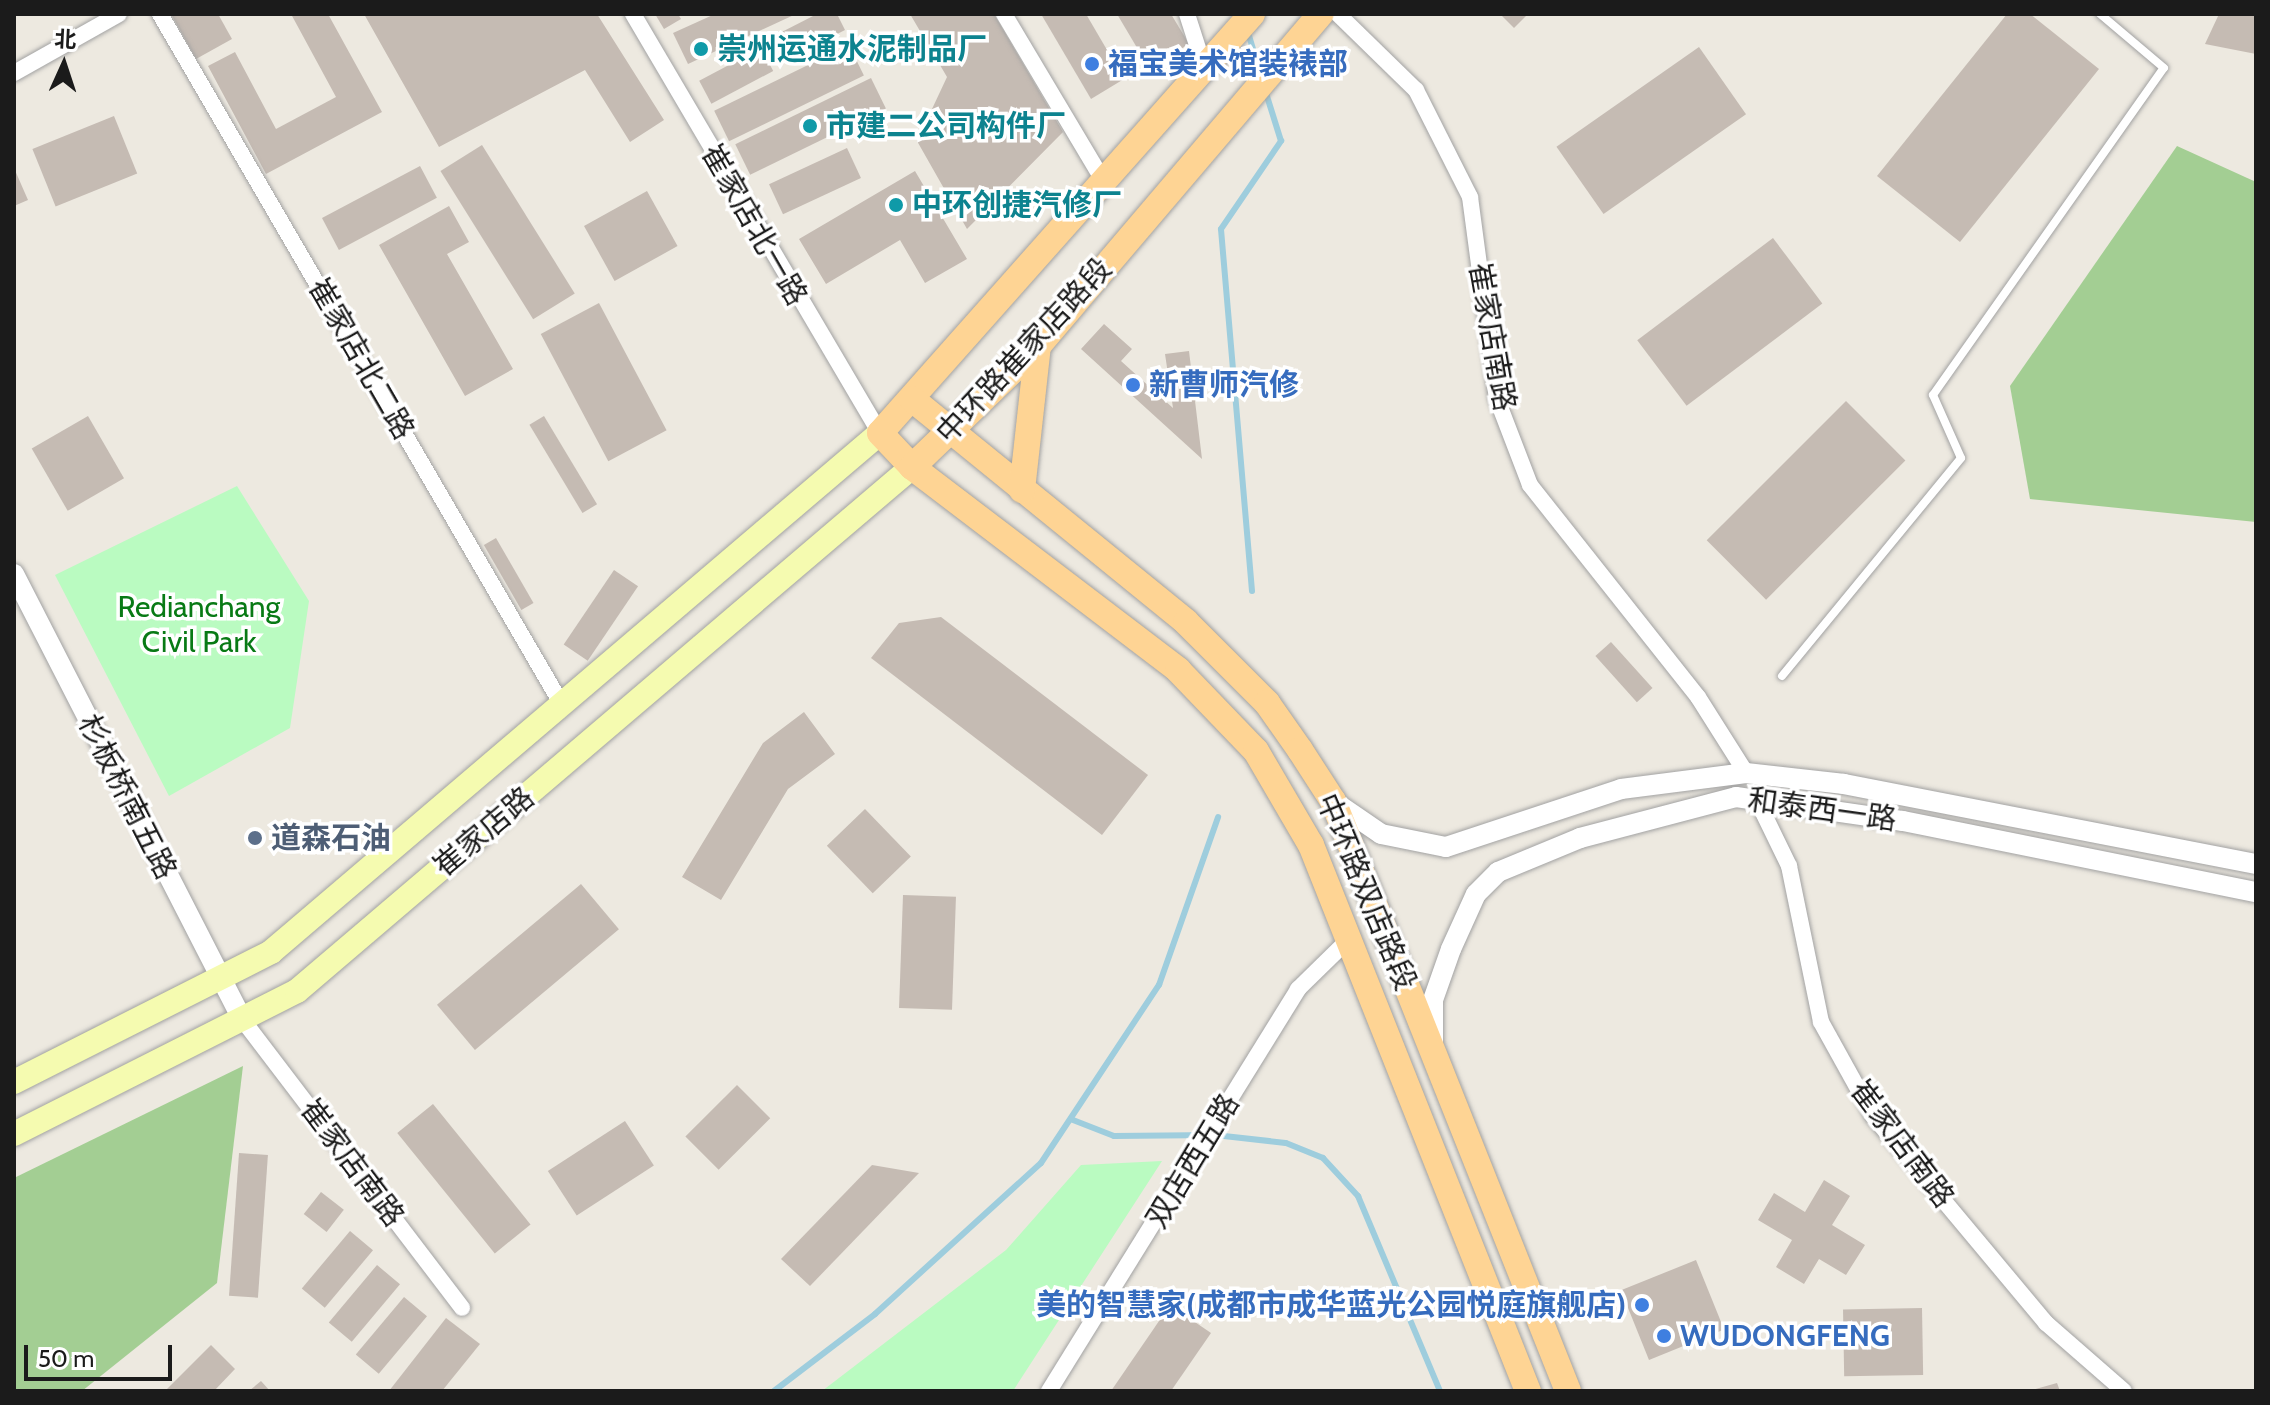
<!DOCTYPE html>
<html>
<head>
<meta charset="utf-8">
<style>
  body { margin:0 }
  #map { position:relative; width:2270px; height:1405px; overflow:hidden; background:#ede9e0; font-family:Cabin,"Noto Sans SC",sans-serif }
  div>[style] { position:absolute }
  .forest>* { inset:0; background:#a3ce93 }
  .park>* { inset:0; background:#bafbc1 }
  .stream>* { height:6px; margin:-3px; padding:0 3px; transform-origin:3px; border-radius:3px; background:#9ecddd }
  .building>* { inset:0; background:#c5bbb3; transform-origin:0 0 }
  .roads { filter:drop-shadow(0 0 2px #a2a2a2) drop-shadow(0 0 2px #a2a2a2) }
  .service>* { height:8px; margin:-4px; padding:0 4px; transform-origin:4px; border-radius:4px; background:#fff }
  .minor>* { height:16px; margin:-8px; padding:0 8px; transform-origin:8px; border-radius:8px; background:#fff }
  .tertiary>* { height:20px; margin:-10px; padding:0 10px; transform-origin:10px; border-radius:10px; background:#fff }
  .secondary>* { height:24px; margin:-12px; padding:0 12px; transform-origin:12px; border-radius:12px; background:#f5fbb0 }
  .primary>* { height:26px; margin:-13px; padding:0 13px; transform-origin:13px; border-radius:13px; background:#fed494 }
  .dots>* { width:22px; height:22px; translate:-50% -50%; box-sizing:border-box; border:4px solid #fff; border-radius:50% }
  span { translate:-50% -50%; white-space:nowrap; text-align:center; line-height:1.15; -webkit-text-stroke:7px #fff; paint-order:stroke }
  .culture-label { font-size:30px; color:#0d838f; font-weight:700 }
  .left { translate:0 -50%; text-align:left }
  .shop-label { font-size:30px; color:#366cbe; font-weight:700 }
  .right { translate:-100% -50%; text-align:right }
  .street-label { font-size:30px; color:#1b1b1b }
  .park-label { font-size:30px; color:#087a15 }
  .service-label { font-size:30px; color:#4e5e75; font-weight:700 }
  .frame { position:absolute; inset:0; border:16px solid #1b1b1b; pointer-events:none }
  .north { position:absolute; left:24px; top:24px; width:80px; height:80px; -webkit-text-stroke:6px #fff; paint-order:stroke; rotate:3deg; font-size:22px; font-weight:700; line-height:32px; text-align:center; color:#1b1b1b }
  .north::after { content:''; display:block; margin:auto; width:28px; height:36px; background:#1b1b1b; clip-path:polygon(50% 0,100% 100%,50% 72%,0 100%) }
  .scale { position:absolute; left:24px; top:1345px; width:148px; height:36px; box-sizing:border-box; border:4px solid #1b1b1b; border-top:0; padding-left:10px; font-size:24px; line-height:28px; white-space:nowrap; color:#1b1b1b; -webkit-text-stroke:6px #fff; paint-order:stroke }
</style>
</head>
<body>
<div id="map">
  <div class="forest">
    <i style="clip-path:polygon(2177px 146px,2256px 182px,2256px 522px,2030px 499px,2010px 386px)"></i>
    <i style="clip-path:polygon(243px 1066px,217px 1283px,82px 1391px,14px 1391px,14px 1178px)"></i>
  </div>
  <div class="park">
    <i style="clip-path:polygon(237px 486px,309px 601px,290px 728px,169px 796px,55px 575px)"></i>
    <i style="clip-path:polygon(1162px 1161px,1013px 1391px,822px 1391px,1006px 1250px,1081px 1165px)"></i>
  </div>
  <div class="stream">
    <i style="left:1247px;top:29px;width:45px;rotate:73.2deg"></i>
    <i style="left:1252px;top:591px;width:363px;rotate:-94.9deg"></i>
    <i style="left:1221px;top:229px;width:107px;rotate:-55.7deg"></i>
    <i style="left:1281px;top:141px;width:53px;rotate:-107.4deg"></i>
    <i style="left:1073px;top:1120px;width:44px;rotate:21.3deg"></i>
    <i style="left:1114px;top:1136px;width:101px;rotate:-0.6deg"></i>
    <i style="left:1215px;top:1135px;width:71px;rotate:6.4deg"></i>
    <i style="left:1286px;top:1143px;width:40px;rotate:22deg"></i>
    <i style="left:1323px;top:1158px;width:52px;rotate:47.4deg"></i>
    <i style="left:1358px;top:1196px;width:212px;rotate:67.2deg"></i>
    <i style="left:774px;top:1391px;width:127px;rotate:-37.3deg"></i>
    <i style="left:875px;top:1314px;width:224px;rotate:-42.3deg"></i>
    <i style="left:1041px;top:1163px;width:214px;rotate:-56.5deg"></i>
    <i style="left:1159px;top:985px;width:178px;rotate:-70.6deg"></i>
  </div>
  <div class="building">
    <i style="clip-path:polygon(171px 14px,218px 14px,232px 39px,196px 59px)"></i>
    <i style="clip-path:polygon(291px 14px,328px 14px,382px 112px,266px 174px,208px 66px,235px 52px,276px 129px,336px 97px)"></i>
    <i style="clip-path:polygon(364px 14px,597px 14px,664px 120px,630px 142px,585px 70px,439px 147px)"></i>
    <i style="clip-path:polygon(655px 14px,678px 14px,681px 19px,664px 29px)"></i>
    <i style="clip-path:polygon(715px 14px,796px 14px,688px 64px,673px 33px)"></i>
    <i style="clip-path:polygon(817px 14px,837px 14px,845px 30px,782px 62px,770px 38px)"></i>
    <i style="clip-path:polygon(910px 14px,994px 14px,1063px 132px,967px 229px,917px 141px,947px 77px)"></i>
    <i style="clip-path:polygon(1041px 14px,1086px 14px,1124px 79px,1091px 99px)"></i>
    <i style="clip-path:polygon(1117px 14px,1171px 14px,1189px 44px,1149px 68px)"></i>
    <i style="clip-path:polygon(1500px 14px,1528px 14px,1514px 28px)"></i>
    <i style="clip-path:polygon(2007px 14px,2030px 14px,2099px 69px,1960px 242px,1877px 176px)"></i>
    <i style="clip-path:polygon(2219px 14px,2256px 14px,2256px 54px,2205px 44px)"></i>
    <i style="left:849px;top:45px;width:34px;height:150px;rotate:64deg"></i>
    <i style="left:1699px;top:47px;width:82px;height:174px;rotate:55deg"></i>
    <i style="left:761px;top:48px;width:26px;height:70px;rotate:62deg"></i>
    <i style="left:871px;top:78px;width:34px;height:151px;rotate:64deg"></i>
    <i style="left:114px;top:116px;width:62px;height:88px;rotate:68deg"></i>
    <i style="left:482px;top:145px;width:175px;height:49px;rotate:58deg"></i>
    <i style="left:847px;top:148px;width:33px;height:86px;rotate:65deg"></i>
    <i style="left:420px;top:166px;width:36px;height:111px;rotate:62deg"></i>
    <i style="clip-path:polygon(14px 168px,28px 200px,14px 206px)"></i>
    <i style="clip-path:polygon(915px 171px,967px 259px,925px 283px,900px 240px,826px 284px,799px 239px)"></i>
    <i style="left:647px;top:191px;width:63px;height:72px;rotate:61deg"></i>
    <i style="clip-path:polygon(449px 206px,469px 242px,447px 254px,513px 369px,465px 396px,379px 245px)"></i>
    <i style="left:1773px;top:238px;width:82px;height:170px;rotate:53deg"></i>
    <i style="left:599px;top:303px;width:144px;height:66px;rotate:62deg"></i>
    <i style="clip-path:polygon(1104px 324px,1132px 349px,1121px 361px,1173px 408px,1165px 354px,1189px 351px,1202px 459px,1081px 349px)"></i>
    <i style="left:1846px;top:401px;width:84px;height:197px;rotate:45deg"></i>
    <i style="left:88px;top:416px;width:72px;height:65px;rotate:60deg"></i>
    <i style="left:544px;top:416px;width:103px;height:17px;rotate:59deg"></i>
    <i style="left:496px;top:538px;width:75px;height:14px;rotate:60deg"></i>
    <i style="left:614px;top:570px;width:29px;height:90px;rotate:34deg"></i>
    <i style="clip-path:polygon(941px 617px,1148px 775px,1102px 835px,871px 658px,899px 623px)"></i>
    <i style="left:1611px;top:642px;width:62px;height:21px;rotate:48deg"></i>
    <i style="clip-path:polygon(804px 712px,835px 754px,788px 789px,721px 900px,682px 877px,763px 743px)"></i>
    <i style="left:865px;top:809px;width:66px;height:53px;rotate:46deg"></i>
    <i style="left:581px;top:884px;width:59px;height:188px;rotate:50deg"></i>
    <i style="left:903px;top:895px;width:53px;height:113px;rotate:2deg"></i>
    <i style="left:737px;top:1085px;width:47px;height:73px;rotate:45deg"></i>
    <i style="left:433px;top:1104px;width:155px;height:46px;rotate:51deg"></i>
    <i style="left:625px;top:1121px;width:53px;height:92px;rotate:57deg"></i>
    <i style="left:239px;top:1153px;width:29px;height:143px;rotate:4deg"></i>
    <i style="clip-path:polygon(872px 1165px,919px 1173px,810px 1286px,781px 1259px)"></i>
    <i style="clip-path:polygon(1824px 1180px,1850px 1196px,1832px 1225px,1865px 1245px,1846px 1275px,1819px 1259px,1804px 1284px,1776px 1267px,1792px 1240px,1758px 1220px,1774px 1193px,1805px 1212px)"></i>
    <i style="left:321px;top:1192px;width:29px;height:28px;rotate:38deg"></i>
    <i style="left:350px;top:1231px;width:30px;height:75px;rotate:40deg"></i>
    <i style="left:1696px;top:1260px;width:75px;height:81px;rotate:68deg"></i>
    <i style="left:377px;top:1265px;width:30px;height:75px;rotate:40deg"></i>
    <i style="left:404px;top:1297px;width:30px;height:75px;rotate:40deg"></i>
    <i style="clip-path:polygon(1170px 1305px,1211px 1333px,1171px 1391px,1111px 1391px)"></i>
    <i style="left:1922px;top:1308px;width:67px;height:79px;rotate:89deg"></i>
    <i style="clip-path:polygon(446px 1318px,480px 1344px,442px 1391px,389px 1391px)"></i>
    <i style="clip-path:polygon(211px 1345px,235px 1369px,214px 1391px,165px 1391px)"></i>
    <i style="clip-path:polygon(261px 1381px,270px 1391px,249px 1391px)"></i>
    <i style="clip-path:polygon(2057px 1383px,2060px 1391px,2032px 1391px,2032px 1390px)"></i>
  </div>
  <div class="roads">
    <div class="service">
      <i style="left:1782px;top:676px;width:282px;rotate:-50.6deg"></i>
      <i style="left:1961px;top:458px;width:69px;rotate:-114deg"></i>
      <i style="left:1933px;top:395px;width:400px;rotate:-54.8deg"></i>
      <i style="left:2164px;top:68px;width:84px;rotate:-139.8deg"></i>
    </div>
    <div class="minor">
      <i style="left:160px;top:14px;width:797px;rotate:59.8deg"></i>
      <i style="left:633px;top:14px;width:486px;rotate:59.5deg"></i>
      <i style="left:1004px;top:14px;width:199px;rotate:59.2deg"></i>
      <i style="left:1187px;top:14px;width:59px;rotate:72.2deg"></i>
      <i style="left:1338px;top:14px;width:109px;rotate:44.3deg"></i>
      <i style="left:1416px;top:90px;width:120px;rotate:63.2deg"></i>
      <i style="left:1470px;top:197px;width:204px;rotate:82.4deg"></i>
      <i style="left:1497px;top:399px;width:92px;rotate:69deg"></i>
      <i style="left:1530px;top:485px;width:270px;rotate:51.6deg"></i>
      <i style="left:1698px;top:697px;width:90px;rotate:57.7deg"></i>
      <i style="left:14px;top:73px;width:120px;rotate:-29.3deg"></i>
      <i style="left:1756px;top:798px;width:76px;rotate:64.1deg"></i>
      <i style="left:1789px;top:866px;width:159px;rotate:78.4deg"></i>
      <i style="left:1821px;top:1022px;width:107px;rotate:61deg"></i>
      <i style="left:1873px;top:1116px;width:270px;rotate:50.1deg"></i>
      <i style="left:2046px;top:1323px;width:103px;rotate:41.1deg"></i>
      <i style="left:242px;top:1019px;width:363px;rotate:52.7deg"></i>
      <i style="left:1049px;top:1391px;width:473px;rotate:-58.2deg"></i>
      <i style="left:1298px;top:989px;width:70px;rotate:-44.4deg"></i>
    </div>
    <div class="tertiary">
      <i style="left:14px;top:574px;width:500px;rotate:62.87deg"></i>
      <i style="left:1333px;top:801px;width:58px;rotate:34.5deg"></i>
      <i style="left:1381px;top:834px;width:66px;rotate:11.3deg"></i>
      <i style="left:1446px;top:847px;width:184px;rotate:-18.3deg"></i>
      <i style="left:1621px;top:789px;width:126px;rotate:-7.3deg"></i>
      <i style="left:1746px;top:773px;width:99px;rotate:6.4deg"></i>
      <i style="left:1844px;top:784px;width:420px;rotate:11deg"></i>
      <i style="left:1433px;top:1043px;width:43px;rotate:-90deg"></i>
      <i style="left:1433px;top:1000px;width:54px;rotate:-70.6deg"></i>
      <i style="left:1451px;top:949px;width:60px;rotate:-65.6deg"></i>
      <i style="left:1476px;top:894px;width:31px;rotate:-45deg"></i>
      <i style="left:1498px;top:872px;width:89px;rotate:-22.5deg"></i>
      <i style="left:1580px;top:838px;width:161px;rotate:-14.7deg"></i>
      <i style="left:1736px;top:797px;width:169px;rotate:8.2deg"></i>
      <i style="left:1903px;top:821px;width:360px;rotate:11.4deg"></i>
    </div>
    <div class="secondary">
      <i style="left:14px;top:1082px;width:288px;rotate:-26.8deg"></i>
      <i style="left:271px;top:952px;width:800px;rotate:-40.44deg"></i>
      <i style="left:14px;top:1134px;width:317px;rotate:-26.8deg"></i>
      <i style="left:297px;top:991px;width:808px;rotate:-40.43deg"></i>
    </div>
    <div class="primary">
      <i style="left:1252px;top:14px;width:560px;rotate:131.6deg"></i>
      <i style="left:880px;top:433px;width:47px;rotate:46.7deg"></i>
      <i style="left:912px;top:467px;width:335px;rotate:37.3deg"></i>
      <i style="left:1178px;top:670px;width:112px;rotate:46.1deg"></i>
      <i style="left:1256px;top:751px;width:109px;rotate:59.7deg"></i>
      <i style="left:1311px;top:845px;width:588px;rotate:68.33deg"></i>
      <i style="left:912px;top:399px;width:353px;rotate:39.1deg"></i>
      <i style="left:1186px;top:622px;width:115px;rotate:45deg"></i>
      <i style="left:1267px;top:703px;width:57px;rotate:54.9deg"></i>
      <i style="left:1300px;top:750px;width:61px;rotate:57.1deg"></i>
      <i style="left:1333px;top:801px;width:635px;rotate:68.28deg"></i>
      <i style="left:912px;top:467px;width:175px;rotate:-43.8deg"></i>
      <i style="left:1038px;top:346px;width:436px;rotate:-49.6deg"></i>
      <i style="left:1022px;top:490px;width:145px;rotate:-83.7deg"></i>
    </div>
  </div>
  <div class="dots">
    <i style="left:701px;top:49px;background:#0f9aa8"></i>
    <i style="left:1092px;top:64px;background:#3f7fe0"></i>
    <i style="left:810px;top:126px;background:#0f9aa8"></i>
    <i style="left:896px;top:205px;background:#0f9aa8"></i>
    <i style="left:1133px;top:385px;background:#3f7fe0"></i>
    <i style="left:255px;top:838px;background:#5c6f8a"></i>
    <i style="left:1642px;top:1305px;background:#3f7fe0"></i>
    <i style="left:1664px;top:1336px;background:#3f7fe0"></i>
  </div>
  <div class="culture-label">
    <span class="left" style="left:717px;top:49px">崇州运通水泥制品厂</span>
    <span class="left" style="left:826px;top:126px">市建二公司构件厂</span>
    <span class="left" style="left:912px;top:205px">中环创捷汽修厂</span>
  </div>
  <div class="shop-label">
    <span class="left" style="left:1108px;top:64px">福宝美术馆装裱部</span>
    <span class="left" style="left:1149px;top:385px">新曹师汽修</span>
    <span class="right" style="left:1626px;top:1305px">美的智慧家(成都市成华蓝光公园悦庭旗舰店)</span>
    <span class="left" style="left:1680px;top:1336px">WUDONGFENG</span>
  </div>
  <div class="street-label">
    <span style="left:754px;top:225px;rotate:60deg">崔家店北一路</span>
    <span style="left:1492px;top:337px;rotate:80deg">崔家店南路</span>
    <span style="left:1024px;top:351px;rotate:-47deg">中环路崔家店路段</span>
    <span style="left:361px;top:359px;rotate:60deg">崔家店北二路</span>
    <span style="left:127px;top:797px;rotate:63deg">杉板桥南五路</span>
    <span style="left:1822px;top:810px;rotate:8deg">和泰西一路</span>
    <span style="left:484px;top:832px;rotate:-40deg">崔家店路</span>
    <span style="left:1366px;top:892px;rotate:67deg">中环路双店路段</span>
    <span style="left:1902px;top:1144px;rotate:53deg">崔家店南路</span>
    <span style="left:1193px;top:1161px;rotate:-59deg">双店西五路</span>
    <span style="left:352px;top:1163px;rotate:53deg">崔家店南路</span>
  </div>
  <div class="park-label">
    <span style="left:199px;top:624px">Redianchang<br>Civil Park</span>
  </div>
  <div class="service-label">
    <span class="left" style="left:271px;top:838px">道森石油</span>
  </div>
  <div class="frame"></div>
  <div class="north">北</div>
  <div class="scale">50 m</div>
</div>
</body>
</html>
